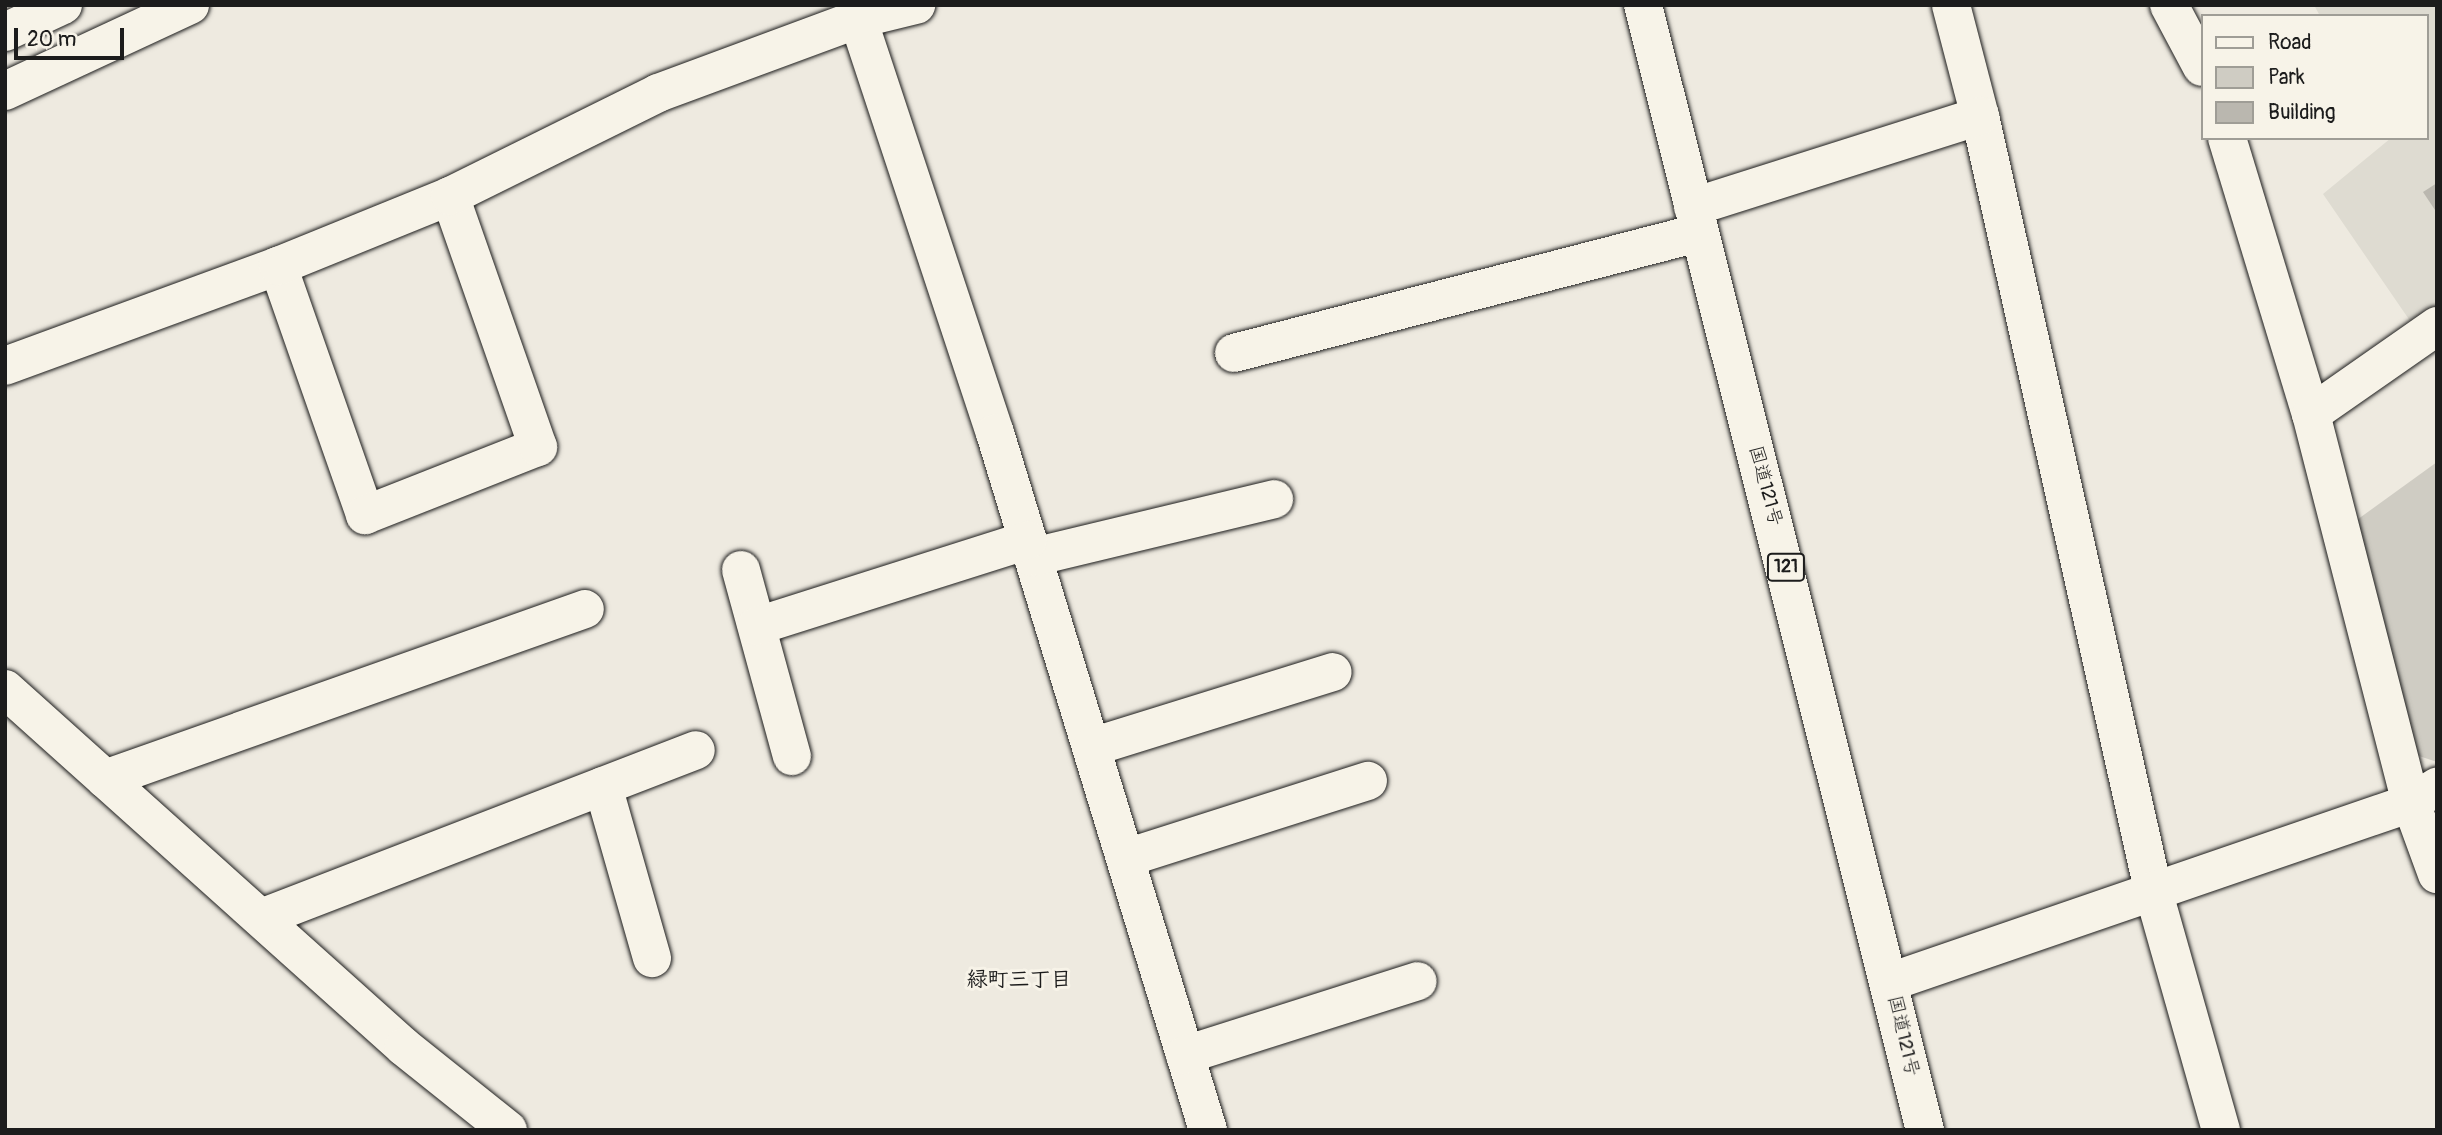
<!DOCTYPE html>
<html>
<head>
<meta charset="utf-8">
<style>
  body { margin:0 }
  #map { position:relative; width:2442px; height:1135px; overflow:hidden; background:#eeeae0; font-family:Pangolin,"Klee One",sans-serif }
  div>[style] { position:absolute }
  .built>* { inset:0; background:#dedbd1 }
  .green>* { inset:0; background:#cfccc3 }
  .building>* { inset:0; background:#bab7af }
  .roads { filter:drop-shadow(0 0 2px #1c1c1c) drop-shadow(0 0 2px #1c1c1c) }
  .minor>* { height:38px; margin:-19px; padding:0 19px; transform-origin:19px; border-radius:19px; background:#f7f3e8 }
  .major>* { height:38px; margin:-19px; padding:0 19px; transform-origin:19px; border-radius:19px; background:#f7f3e8 }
  .highway>* { height:38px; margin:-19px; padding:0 19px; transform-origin:19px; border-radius:19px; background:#f7f3e8 }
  span { translate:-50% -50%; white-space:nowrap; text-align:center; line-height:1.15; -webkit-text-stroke:6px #f7f3e8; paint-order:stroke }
  .shield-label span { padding:2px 5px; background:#f7f3e8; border:2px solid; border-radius:5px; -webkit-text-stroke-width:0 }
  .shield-label { font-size:18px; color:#1c1c1c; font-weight:700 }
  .street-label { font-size:19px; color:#1c1c1c }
  .neighbourhood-label { font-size:21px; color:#1c1c1c; font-weight:700 }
  .frame { position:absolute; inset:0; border:7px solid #1c1c1c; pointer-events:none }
  .legend { position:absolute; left:2201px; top:14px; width:228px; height:126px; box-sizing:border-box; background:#f7f3e8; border:2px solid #9f9d96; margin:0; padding:9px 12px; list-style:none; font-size:21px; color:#1c1c1c }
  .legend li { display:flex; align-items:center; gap:14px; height:35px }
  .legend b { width:35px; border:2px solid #9f9d96 }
  .scale { position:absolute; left:14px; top:28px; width:110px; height:32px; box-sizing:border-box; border:4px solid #1c1c1c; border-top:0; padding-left:9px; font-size:21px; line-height:24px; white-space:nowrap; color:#1c1c1c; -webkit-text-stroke:5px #f7f3e8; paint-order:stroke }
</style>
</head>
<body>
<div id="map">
  <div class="built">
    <i style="clip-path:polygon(2314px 5px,2437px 5px,2437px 320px,2419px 334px,2323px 194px,2391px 138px,2426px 138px,2426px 16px,2320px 16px)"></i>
  </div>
  <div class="green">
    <i style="clip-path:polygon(2437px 462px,2437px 762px,2413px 754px,2354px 522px)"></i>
  </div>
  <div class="building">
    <i style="clip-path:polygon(2437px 183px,2437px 213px,2423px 192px)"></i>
  </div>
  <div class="roads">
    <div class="minor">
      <i style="left:1951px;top:5px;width:115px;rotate:75.4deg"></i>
      <i style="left:1980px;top:116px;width:793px;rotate:77.4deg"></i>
      <i style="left:2153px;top:890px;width:249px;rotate:74.2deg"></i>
      <i style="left:2169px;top:5px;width:70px;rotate:62deg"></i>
      <i style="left:858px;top:19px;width:436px;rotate:71.7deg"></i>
      <i style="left:995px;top:433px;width:729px;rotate:73.01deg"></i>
      <i style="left:2227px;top:138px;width:288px;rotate:73.1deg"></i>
      <i style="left:2311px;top:414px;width:402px;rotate:75.6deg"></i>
      <i style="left:2411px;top:803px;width:76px;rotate:69.9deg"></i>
      <i style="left:1693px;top:207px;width:301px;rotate:-17.6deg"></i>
      <i style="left:278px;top:266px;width:264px;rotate:70.7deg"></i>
      <i style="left:365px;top:515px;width:186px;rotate:-21.5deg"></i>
      <i style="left:538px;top:447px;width:266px;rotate:-109.3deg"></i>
      <i style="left:1234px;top:353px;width:480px;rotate:-14.5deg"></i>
      <i style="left:5px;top:366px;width:291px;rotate:-20.1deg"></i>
      <i style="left:278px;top:266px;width:186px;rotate:-22.1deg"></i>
      <i style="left:450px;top:196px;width:232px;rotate:-26.3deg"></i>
      <i style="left:658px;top:93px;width:213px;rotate:-20.3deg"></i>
      <i style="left:858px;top:19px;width:60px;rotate:-13.6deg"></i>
      <i style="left:2311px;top:414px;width:154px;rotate:-34.9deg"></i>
      <i style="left:1033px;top:557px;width:248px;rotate:-13.5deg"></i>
      <i style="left:741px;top:570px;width:193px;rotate:74.7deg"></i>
      <i style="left:757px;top:626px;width:284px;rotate:-17.6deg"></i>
      <i style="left:5px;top:689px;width:536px;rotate:41.9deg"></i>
      <i style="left:404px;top:1047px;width:133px;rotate:38.6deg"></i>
      <i style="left:1092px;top:747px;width:252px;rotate:-17.3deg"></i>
      <i style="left:105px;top:779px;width:509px;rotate:-19.5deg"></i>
      <i style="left:603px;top:786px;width:179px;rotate:74.1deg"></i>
      <i style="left:1126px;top:858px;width:254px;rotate:-17.7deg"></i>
      <i style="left:261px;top:918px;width:466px;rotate:-21.1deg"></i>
      <i style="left:1890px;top:982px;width:551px;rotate:-18.96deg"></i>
      <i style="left:2411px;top:803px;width:31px;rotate:-32deg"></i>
      <i style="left:1185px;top:1055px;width:244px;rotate:-17.6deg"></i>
    </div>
    <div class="major">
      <i style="left:5px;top:32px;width:64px;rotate:-25deg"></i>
      <i style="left:5px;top:91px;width:204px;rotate:-24.9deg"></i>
    </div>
    <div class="highway">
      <i style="left:1643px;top:5px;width:1160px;rotate:75.93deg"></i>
    </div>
  </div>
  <div class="shield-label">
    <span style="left:1786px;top:567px">121</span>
  </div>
  <div class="street-label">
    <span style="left:1765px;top:486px;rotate:75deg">国道121号</span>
    <span style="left:1903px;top:1036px;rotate:77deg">国道121号</span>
  </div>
  <div class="neighbourhood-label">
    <span style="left:1019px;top:980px">緑町三丁目</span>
  </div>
  <div class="frame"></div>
  <ul class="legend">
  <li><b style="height:9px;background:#f7f3e8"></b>Road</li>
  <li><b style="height:19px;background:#cfccc3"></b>Park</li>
  <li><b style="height:19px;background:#bab7af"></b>Building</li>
  </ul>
  <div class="scale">20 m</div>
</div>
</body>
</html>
